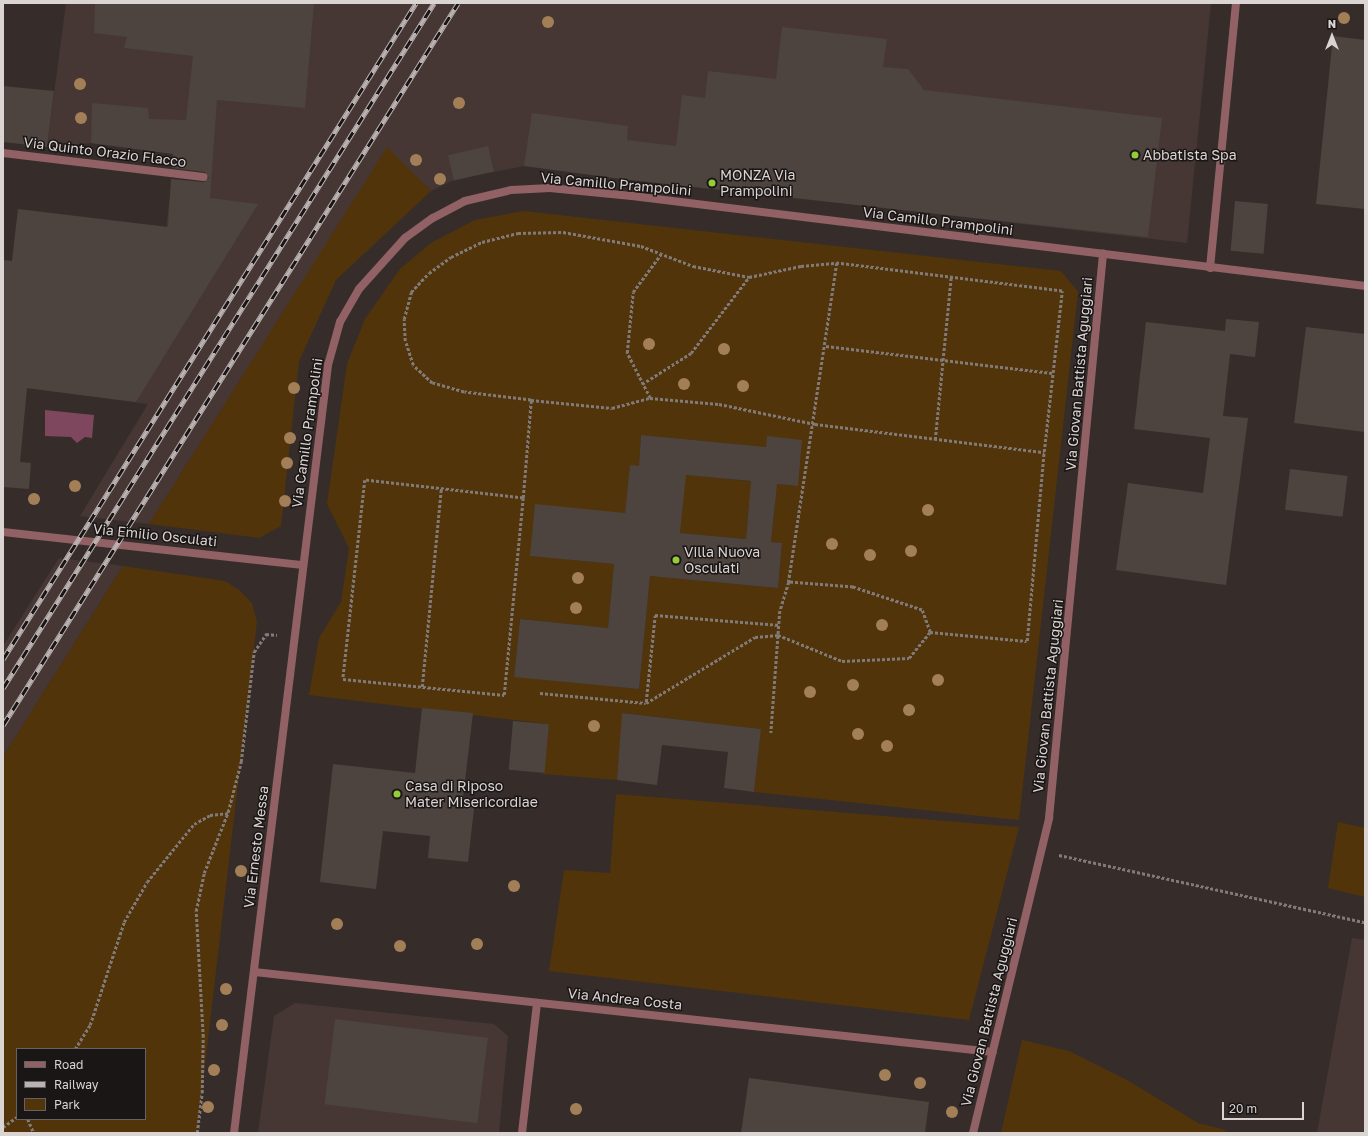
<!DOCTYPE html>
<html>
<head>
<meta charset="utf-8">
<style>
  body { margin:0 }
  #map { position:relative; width:1368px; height:1136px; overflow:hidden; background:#362d2b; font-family:"Golos Text",sans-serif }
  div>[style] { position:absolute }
  .built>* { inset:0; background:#463734 }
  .green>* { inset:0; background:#513409 }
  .water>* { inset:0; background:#7e475e }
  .building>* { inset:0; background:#4d443f; transform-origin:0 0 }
  .path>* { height:2.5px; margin-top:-1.25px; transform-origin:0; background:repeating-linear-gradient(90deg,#817a78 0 3px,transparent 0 5px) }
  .minor>* { height:8px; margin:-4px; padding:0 4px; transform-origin:4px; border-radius:4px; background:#916165 }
  .tertiary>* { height:8px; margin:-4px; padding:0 4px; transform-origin:4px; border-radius:4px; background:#916165 }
  .rail>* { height:4.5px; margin-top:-2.25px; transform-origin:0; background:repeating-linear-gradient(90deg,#1a1615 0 9px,#bab3b2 0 18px); box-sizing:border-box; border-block:1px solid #bab3b2 }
  .trees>* { width:12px; height:12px; margin:-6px; border-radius:50%; background:#a37f58 }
  .dots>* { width:11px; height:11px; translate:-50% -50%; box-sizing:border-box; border:2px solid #1a1615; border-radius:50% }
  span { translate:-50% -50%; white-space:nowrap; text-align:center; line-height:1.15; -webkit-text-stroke:3px #1a1615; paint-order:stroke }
  .street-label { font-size:14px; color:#dad4d3 }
  .poi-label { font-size:14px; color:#dad4d3 }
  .left { translate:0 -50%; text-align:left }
  .frame { position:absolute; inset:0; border:4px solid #dad4d3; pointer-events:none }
  .legend { position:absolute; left:16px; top:1048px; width:130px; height:72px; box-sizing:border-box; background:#1a1615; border:1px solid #676261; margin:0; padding:5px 7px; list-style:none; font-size:12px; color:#dad4d3 }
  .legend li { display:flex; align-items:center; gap:8px; height:20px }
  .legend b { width:20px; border:1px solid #676261 }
  .north { position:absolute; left:1312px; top:16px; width:40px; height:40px; -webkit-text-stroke:3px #1a1615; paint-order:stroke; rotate:0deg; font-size:11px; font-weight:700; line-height:16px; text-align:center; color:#dad4d3 }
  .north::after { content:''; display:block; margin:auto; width:14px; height:18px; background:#dad4d3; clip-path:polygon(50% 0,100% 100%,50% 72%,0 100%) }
  .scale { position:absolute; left:1222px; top:1102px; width:82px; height:18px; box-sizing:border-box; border:2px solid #dad4d3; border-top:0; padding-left:5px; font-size:12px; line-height:14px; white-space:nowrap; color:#dad4d3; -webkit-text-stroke:3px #1a1615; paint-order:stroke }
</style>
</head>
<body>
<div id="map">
  <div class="built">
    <i style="clip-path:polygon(66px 3px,1211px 3px,1187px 243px,524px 166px,454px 180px,431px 191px,387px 148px,149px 524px,80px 516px,148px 404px,3px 385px,3px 260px,161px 279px,170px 194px,206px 198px,212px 159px,91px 143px,47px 147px)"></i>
    <i style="clip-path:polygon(59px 558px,123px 566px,3px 757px,3px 646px)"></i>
    <i style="clip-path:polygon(1352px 938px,1365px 940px,1365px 1133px,1317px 1133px)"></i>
    <i style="clip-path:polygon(295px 1003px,494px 1024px,508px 1036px,499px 1133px,258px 1133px,274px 1016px)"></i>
  </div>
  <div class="green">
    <i style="clip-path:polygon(387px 147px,431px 191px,336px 280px,299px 361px,281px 526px,259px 538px,149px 524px)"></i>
    <i style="clip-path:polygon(evenodd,523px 211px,1061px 271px,1078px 292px,1019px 820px,754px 792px,761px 729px,623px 713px,617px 780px,543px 774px,548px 724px,309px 695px,319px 638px,341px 602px,349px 548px,327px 504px,347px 364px,365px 319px,400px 269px,431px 243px,475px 220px,523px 211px,641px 435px,766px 447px,797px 486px,649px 471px,683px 503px,680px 533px,746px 539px,749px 504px,775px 506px,771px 542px,782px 543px,778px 588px,650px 576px,639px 689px,514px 676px,520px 619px,608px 628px,614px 564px,531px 556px,625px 513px,630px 466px,639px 466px,641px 435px)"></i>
    <i style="clip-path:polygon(evenodd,123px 566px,225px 581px,239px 590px,252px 603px,257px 622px,197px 1133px,3px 1133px,3px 757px,123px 566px,17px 1049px,145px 1049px,145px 1119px,17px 1119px,17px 1049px)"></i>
    <i style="clip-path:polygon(616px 794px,1019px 827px,969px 1020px,549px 971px,564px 870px,610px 873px)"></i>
    <i style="clip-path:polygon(1338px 822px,1365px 828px,1365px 897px,1328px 888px)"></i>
    <i style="clip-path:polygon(1022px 1040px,1069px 1051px,1127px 1080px,1198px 1123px,1226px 1130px,1224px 1133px,1001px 1133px)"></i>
  </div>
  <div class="water">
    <i style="clip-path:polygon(45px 410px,94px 415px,92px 438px,85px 437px,77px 443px,71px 437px,45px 436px)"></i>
  </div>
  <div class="building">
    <i style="clip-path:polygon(95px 3px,314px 3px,305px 108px,217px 100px,210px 198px,258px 204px,136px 402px,27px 388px,20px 462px,31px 463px,29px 489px,3px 487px,3px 260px,12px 261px,18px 209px,168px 227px,171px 179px,204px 182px,209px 178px,205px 172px,172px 168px,173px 154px,91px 143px,92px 103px,148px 108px,149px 119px,186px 120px,193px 56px,124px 48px,127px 37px,94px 33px)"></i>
    <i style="clip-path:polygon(782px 27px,887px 39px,883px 67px,908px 69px,924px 90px,1162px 118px,1148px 237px,621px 179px,524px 166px,532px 113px,628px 126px,627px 140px,676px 146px,682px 95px,705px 98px,708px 71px,776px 79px)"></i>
    <i style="clip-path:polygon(1333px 36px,1365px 40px,1365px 209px,1316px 204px)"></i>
    <i style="clip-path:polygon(3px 86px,54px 91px,47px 147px,3px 142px)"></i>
    <i style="left:488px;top:146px;width:26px;height:41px;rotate:77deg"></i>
    <i style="left:1235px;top:201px;width:33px;height:50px;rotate:5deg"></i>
    <i style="clip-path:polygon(1226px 319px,1259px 322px,1255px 357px,1230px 354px,1223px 416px,1248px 418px,1226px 585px,1116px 570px,1128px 483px,1203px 493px,1210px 438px,1134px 429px,1146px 322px,1225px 331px)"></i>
    <i style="clip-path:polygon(1306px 327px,1365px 334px,1365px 432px,1294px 423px)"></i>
    <i style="clip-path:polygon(evenodd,641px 435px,766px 447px,767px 436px,802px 440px,798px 486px,777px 484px,771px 542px,782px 543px,778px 588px,650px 576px,639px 689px,514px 677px,520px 619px,608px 628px,614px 564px,530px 556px,535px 504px,625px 513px,630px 465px,639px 466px,641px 435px,686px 475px,751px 481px,746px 539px,680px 533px,686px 475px)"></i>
    <i style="left:1290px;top:469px;width:58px;height:41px;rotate:7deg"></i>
    <i style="clip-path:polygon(422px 708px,473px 713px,463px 798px,475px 800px,468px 862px,428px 858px,430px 836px,383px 831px,376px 889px,320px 882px,333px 764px,415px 773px)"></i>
    <i style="clip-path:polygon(622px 713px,761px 729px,754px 792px,724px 788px,728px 752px,662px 745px,657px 785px,617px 780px)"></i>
    <i style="left:513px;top:721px;width:36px;height:49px;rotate:5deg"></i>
    <i style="left:335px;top:1019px;width:154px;height:86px;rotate:7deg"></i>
    <i style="clip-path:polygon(749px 1078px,929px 1102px,925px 1133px,741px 1133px)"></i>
  </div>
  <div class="path">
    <i style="left:826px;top:346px;width:228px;rotate:6.8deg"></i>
    <i style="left:642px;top:384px;width:58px;rotate:-32.3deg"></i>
    <i style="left:691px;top:353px;width:96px;rotate:-52.7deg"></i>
    <i style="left:650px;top:398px;width:51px;rotate:-117.1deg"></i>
    <i style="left:627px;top:353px;width:61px;rotate:-84.4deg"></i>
    <i style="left:633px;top:292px;width:47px;rotate:-53.6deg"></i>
    <i style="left:531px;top:400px;width:81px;rotate:5.6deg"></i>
    <i style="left:612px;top:408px;width:39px;rotate:-15deg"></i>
    <i style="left:650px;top:398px;width:69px;rotate:5deg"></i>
    <i style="left:719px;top:404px;width:98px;rotate:11.8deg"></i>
    <i style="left:815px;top:424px;width:231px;rotate:7deg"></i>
    <i style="left:1044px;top:452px;width:162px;rotate:-83.6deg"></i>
    <i style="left:1062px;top:291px;width:227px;rotate:-172.9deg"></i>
    <i style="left:935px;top:440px;width:164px;rotate:-84.4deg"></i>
    <i style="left:523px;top:498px;width:159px;rotate:-173.5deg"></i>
    <i style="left:365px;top:480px;width:200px;rotate:96.3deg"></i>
    <i style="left:343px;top:679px;width:162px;rotate:5.7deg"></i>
    <i style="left:504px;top:695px;width:198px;rotate:-84.5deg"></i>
    <i style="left:523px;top:498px;width:98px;rotate:-85.3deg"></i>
    <i style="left:531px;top:400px;width:67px;rotate:-173.2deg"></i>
    <i style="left:464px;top:392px;width:33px;rotate:-164deg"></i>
    <i style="left:432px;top:383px;width:26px;rotate:-137deg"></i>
    <i style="left:413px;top:365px;width:25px;rotate:-108deg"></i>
    <i style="left:405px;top:341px;width:22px;rotate:-93deg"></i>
    <i style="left:404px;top:319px;width:28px;rotate:-75deg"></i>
    <i style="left:411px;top:292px;width:26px;rotate:-47deg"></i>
    <i style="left:429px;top:273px;width:27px;rotate:-36deg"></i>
    <i style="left:451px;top:257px;width:34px;rotate:-26deg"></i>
    <i style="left:482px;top:242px;width:37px;rotate:-14deg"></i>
    <i style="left:518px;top:233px;width:45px;rotate:-1.3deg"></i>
    <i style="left:563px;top:232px;width:79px;rotate:10.2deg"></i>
    <i style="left:641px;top:246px;width:56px;rotate:21deg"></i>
    <i style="left:693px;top:266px;width:57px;rotate:11.1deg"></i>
    <i style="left:749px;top:277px;width:53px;rotate:-11.9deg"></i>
    <i style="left:801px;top:266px;width:36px;rotate:-5deg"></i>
    <i style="left:837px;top:263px;width:323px;rotate:98.6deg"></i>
    <i style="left:789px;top:582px;width:30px;rotate:107deg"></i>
    <i style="left:780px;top:611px;width:122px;rotate:94.2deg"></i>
    <i style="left:930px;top:632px;width:97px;rotate:5.3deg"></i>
    <i style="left:1027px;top:641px;width:190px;rotate:-84.9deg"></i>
    <i style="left:422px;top:687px;width:199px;rotate:-84.5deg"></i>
    <i style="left:540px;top:693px;width:106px;rotate:5.4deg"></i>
    <i style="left:646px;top:703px;width:127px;rotate:-31.2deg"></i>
    <i style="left:755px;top:637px;width:23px;rotate:-5deg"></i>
    <i style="left:778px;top:635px;width:69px;rotate:22.1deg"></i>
    <i style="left:842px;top:661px;width:67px;rotate:-2.6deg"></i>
    <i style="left:909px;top:658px;width:33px;rotate:-51deg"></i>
    <i style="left:930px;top:632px;width:23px;rotate:-110deg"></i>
    <i style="left:922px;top:610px;width:73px;rotate:-161.6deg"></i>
    <i style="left:853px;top:587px;width:64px;rotate:-175.5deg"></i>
    <i style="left:646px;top:702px;width:87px;rotate:-84.1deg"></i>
    <i style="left:655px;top:615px;width:124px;rotate:4.6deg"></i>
    <i style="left:1059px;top:855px;width:313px;rotate:12.4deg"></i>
    <i style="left:75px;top:1049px;width:28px;rotate:-58deg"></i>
    <i style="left:90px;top:1025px;width:108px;rotate:-71.7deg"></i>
    <i style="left:124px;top:922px;width:46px;rotate:-60.1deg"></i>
    <i style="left:147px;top:882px;width:75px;rotate:-51deg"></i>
    <i style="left:194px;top:824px;width:18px;rotate:-29deg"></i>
    <i style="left:210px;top:815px;width:18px;rotate:-6deg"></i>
    <i style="left:28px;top:1119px;width:15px;rotate:67deg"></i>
    <i style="left:3px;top:1127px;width:17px;rotate:-36deg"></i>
    <i style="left:197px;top:1133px;width:40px;rotate:-82.9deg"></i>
    <i style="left:202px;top:1093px;width:56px;rotate:-89deg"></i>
    <i style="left:203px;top:1037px;width:126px;rotate:-93.2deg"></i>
    <i style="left:196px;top:911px;width:39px;rotate:-78deg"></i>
    <i style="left:204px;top:873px;width:66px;rotate:-68.5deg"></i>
    <i style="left:228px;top:812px;width:52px;rotate:-75.4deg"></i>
    <i style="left:241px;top:762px;width:111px;rotate:-83.3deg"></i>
    <i style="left:254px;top:652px;width:22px;rotate:-56deg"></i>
    <i style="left:266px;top:634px;width:11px;rotate:5deg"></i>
  </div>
  <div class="minor">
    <i style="left:3px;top:153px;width:202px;rotate:6.8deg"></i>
    <i style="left:1210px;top:268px;width:266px;rotate:-84.4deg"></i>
    <i style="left:3px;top:532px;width:302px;rotate:6.3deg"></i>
    <i style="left:254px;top:972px;width:743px;rotate:6.18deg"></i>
    <i style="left:522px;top:1133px;width:131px;rotate:-83.4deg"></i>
    <i style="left:973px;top:1133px;width:324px;rotate:-76.4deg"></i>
    <i style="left:1049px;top:818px;width:567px;rotate:-84.53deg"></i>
  </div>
  <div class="tertiary">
    <i style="left:234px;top:1133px;width:774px;rotate:-83.02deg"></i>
    <i style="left:328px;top:365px;width:45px;rotate:-74.4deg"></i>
    <i style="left:340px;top:322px;width:38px;rotate:-60deg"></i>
    <i style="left:359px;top:289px;width:69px;rotate:-48deg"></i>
    <i style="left:405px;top:238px;width:34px;rotate:-36deg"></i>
    <i style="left:433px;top:218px;width:36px;rotate:-28deg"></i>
    <i style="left:465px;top:201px;width:47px;rotate:-13.4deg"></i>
    <i style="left:511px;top:190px;width:39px;rotate:-3deg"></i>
    <i style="left:550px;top:188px;width:82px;rotate:5.6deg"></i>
    <i style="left:632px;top:196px;width:739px;rotate:7deg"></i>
  </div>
  <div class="rail">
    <i style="left:3px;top:659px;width:775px;rotate:-57.81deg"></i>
    <i style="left:3px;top:688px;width:809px;rotate:-57.82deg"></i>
    <i style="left:3px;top:725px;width:853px;rotate:-57.78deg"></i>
  </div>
  <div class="trees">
    <i style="left:1344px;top:18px"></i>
    <i style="left:548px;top:22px"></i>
    <i style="left:80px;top:84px"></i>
    <i style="left:459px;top:103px"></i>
    <i style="left:81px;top:118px"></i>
    <i style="left:416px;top:160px"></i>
    <i style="left:440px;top:179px"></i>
    <i style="left:649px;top:344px"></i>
    <i style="left:724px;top:349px"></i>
    <i style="left:684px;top:384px"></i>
    <i style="left:743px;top:386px"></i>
    <i style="left:294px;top:388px"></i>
    <i style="left:290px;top:438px"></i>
    <i style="left:287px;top:463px"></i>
    <i style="left:75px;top:486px"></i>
    <i style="left:34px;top:499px"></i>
    <i style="left:285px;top:501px"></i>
    <i style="left:928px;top:510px"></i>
    <i style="left:832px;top:544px"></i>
    <i style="left:911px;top:551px"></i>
    <i style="left:870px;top:555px"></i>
    <i style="left:578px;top:578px"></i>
    <i style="left:576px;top:608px"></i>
    <i style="left:882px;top:625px"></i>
    <i style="left:938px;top:680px"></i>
    <i style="left:853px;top:685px"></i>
    <i style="left:810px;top:692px"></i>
    <i style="left:909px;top:710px"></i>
    <i style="left:594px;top:726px"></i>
    <i style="left:858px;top:734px"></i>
    <i style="left:887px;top:746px"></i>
    <i style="left:241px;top:871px"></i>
    <i style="left:514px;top:886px"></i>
    <i style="left:337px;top:924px"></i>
    <i style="left:477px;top:944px"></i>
    <i style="left:400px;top:946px"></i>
    <i style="left:226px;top:989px"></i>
    <i style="left:222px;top:1025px"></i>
    <i style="left:214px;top:1070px"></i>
    <i style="left:885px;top:1075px"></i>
    <i style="left:920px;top:1083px"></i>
    <i style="left:208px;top:1107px"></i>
    <i style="left:576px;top:1109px"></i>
    <i style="left:952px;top:1112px"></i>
  </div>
  <div class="dots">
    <i style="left:1135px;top:155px;background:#95cc3a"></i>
    <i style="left:712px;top:183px;background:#95cc3a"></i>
    <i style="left:676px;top:560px;background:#95cc3a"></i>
    <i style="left:397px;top:794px;background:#95cc3a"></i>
  </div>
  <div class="street-label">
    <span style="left:105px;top:152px;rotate:7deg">Via Quinto Orazio Flacco</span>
    <span style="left:616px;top:184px;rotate:5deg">Via Camillo Prampolini</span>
    <span style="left:938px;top:221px;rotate:7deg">Via Camillo Prampolini</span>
    <span style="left:1079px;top:374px;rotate:-85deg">Via Giovan Battista Aguggiari</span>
    <span style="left:307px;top:433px;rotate:-82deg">Via Camillo Prampolini</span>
    <span style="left:155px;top:535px;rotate:6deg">Via Emilio Osculati</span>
    <span style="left:1048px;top:696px;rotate:-84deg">Via Giovan Battista Aguggiari</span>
    <span style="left:256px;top:847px;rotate:-83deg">Via Ernesto Messa</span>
    <span style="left:625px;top:999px;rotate:6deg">Via Andrea Costa</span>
    <span style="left:989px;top:1012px;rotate:-76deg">Via Giovan Battista Aguggiari</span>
  </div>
  <div class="poi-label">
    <span class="left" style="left:1143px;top:155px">Abbatista Spa</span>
    <span class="left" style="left:720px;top:183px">MONZA Via<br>Prampolini</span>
    <span class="left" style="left:684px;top:560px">Villa Nuova<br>Osculati</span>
    <span class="left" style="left:405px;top:794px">Casa di Riposo<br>Mater Misericordiae</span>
  </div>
  <div class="frame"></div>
  <ul class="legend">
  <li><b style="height:5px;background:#916165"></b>Road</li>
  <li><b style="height:5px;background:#bab3b2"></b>Railway</li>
  <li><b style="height:11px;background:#513409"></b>Park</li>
  </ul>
  <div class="north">N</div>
  <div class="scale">20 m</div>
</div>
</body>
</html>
